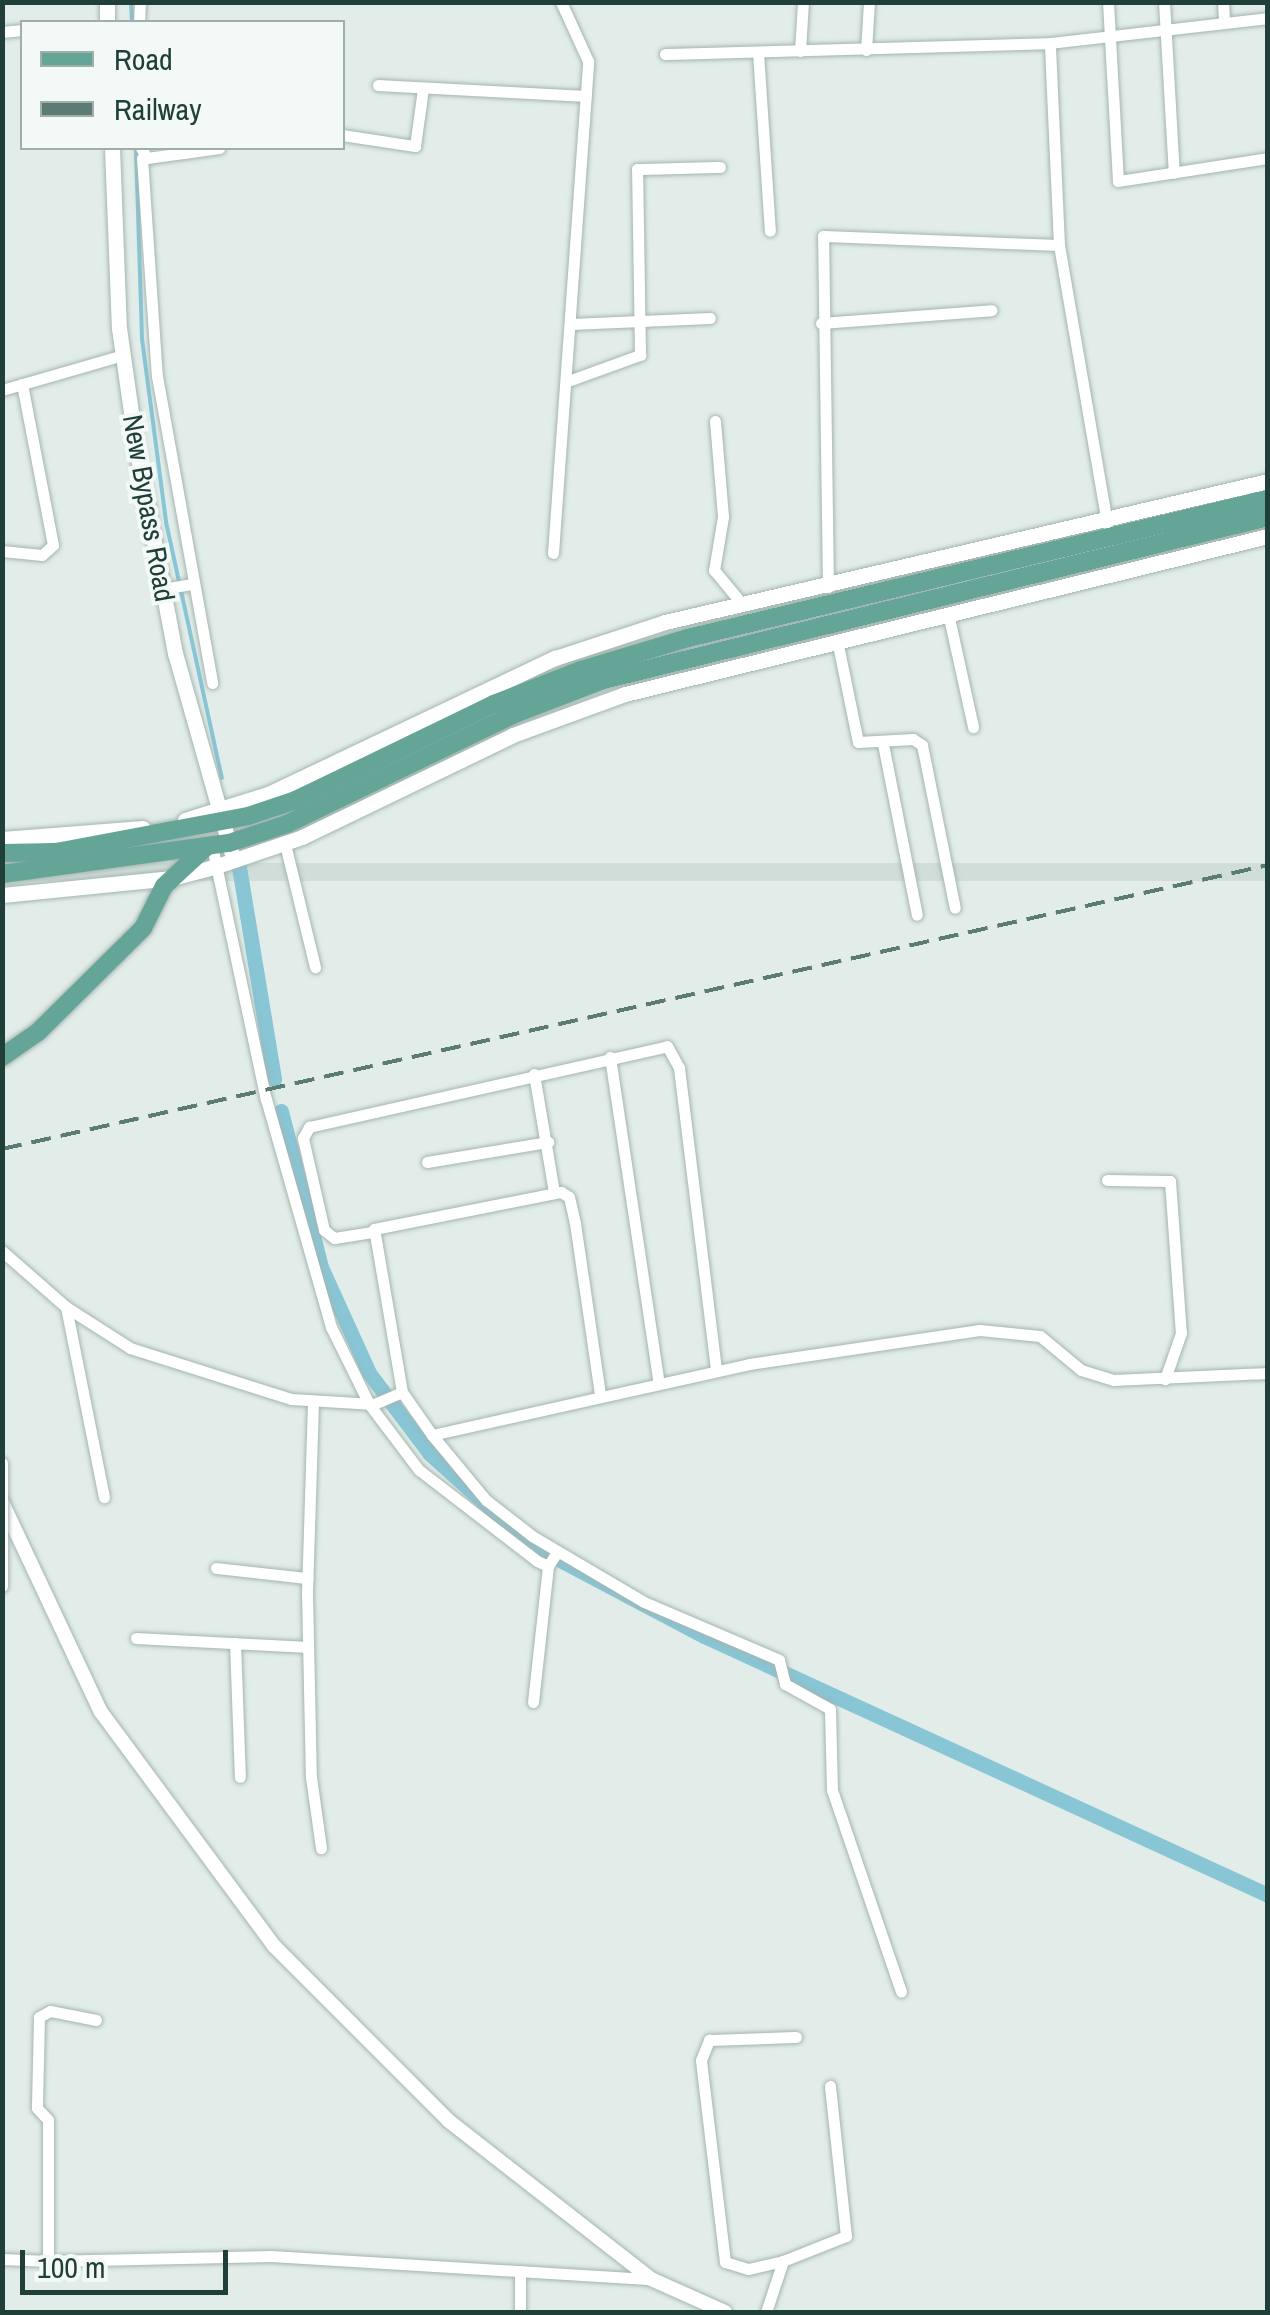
<!DOCTYPE html>
<html>
<head>
<meta charset="utf-8">
<style>
  body { margin:0 }
  #map { position:relative; width:1270px; height:2315px; overflow:hidden; background:#e2ede9; font-family:"Archivo Narrow",sans-serif }
  div>[style] { position:absolute }
  .built>* { inset:0; background:#d0ddd8; transform-origin:0 0 }
  .stream>* { height:4px; margin:-2px; padding:0 2px; transform-origin:2px; border-radius:2px; background:#88c5d5 }
  .canal>* { height:15px; margin:-7.5px; padding:0 7.5px; transform-origin:7.5px; border-radius:7.5px; background:#88c5d5 }
  .roads { filter:drop-shadow(0 0 2px #a4b5b1) drop-shadow(0 0 2px #a4b5b1) }
  .minor>* { height:11px; margin:-5.5px; padding:0 5.5px; transform-origin:5.5px; border-radius:5.5px; background:#fff }
  .tertiary>* { height:14px; margin:-7px; padding:0 7px; transform-origin:7px; border-radius:7px; background:#fff }
  .secondary>* { height:15px; margin:-7.5px; padding:0 7.5px; transform-origin:7.5px; border-radius:7.5px; background:#fff }
  .primary>* { height:18px; margin:-9px; padding:0 9px; transform-origin:9px; border-radius:9px; background:#65a598 }
  .rail>* { height:4px; margin-top:-2px; transform-origin:0; background:repeating-linear-gradient(90deg,#5c7b74 0 20px,transparent 0 30px) }
  .bridges { filter:drop-shadow(0 0 2px #a4b5b1) drop-shadow(0 0 2px #a4b5b1) }
  .minor-bridge>* { height:11px; margin:-5.5px; padding:0 5.5px; transform-origin:5.5px; border-radius:5.5px; background:#fff }
  span { translate:-50% -50%; white-space:nowrap; text-align:center; line-height:1.15; -webkit-text-stroke:8px #f3f9f7; paint-order:stroke }
  .street-label { font-size:28px; color:#213f39 }
  .frame { position:absolute; inset:0; border:5px solid #213f39; pointer-events:none }
  .legend { position:absolute; left:20px; top:20px; width:325px; height:130px; box-sizing:border-box; background:#f3f9f7; border:2px solid #9fafab; margin:0; padding:12px 18px; list-style:none; font-size:30px; color:#213f39 }
  .legend li { display:flex; align-items:center; gap:20px; height:50px }
  .legend b { width:50px; border:2px solid #9fafab }
  .scale { position:absolute; left:20px; top:2250px; width:208px; height:45px; box-sizing:border-box; border:5px solid #213f39; border-top:0; padding-left:12px; font-size:30px; line-height:35px; white-space:nowrap; color:#213f39; -webkit-text-stroke:8px #f3f9f7; paint-order:stroke }
</style>
</head>
<body>
<div id="map">
  <div class="built">
    <i style="left:1267px;top:863px;width:18px;height:1296px;rotate:90deg"></i>
  </div>
  <div class="stream">
    <i style="left:131px;top:2px;width:20px;rotate:87deg"></i>
    <i style="left:136px;top:148px;width:191px;rotate:88.2deg"></i>
    <i style="left:142px;top:339px;width:185px;rotate:82.5deg"></i>
    <i style="left:166px;top:522px;width:262px;rotate:77.7deg"></i>
  </div>
  <div class="canal">
    <i style="left:239px;top:867px;width:215px;rotate:80.6deg"></i>
    <i style="left:281px;top:1111px;width:161px;rotate:75.6deg"></i>
    <i style="left:321px;top:1267px;width:116px;rotate:65.6deg"></i>
    <i style="left:369px;top:1373px;width:101px;rotate:53deg"></i>
    <i style="left:430px;top:1454px;width:135px;rotate:42deg"></i>
    <i style="left:530px;top:1544px;width:197px;rotate:27.9deg"></i>
    <i style="left:704px;top:1636px;width:621px;rotate:24.67deg"></i>
  </div>
  <div class="roads">
    <div class="minor">
      <i style="left:1108px;top:2px;width:179px;rotate:86.8deg"></i>
      <i style="left:1118px;top:181px;width:152px;rotate:-8.7deg"></i>
      <i style="left:1164px;top:2px;width:171px;rotate:86.7deg"></i>
      <i style="left:1223px;top:2px;width:21px;rotate:87deg"></i>
      <i style="left:139px;top:22px;width:20px;rotate:-87deg"></i>
      <i style="left:2px;top:32px;width:20px;rotate:-6deg"></i>
      <i style="left:866px;top:50px;width:48px;rotate:-86.4deg"></i>
      <i style="left:800px;top:51px;width:49px;rotate:-86.5deg"></i>
      <i style="left:758px;top:52px;width:179px;rotate:86.2deg"></i>
      <i style="left:665px;top:54px;width:385px;rotate:-1.6deg"></i>
      <i style="left:378px;top:85px;width:208px;rotate:3deg"></i>
      <i style="left:342px;top:135px;width:74px;rotate:8.6deg"></i>
      <i style="left:415px;top:146px;width:58px;rotate:-82deg"></i>
      <i style="left:141px;top:148px;width:12px;rotate:59deg"></i>
      <i style="left:147px;top:158px;width:73px;rotate:-7.9deg"></i>
      <i style="left:142px;top:158px;width:219px;rotate:86.1deg"></i>
      <i style="left:157px;top:376px;width:312px;rotate:79.8deg"></i>
      <i style="left:821px;top:323px;width:171px;rotate:-4.3deg"></i>
      <i style="left:571px;top:324px;width:139px;rotate:-2.5deg"></i>
      <i style="left:568px;top:381px;width:77px;rotate:-19.9deg"></i>
      <i style="left:640px;top:355px;width:186px;rotate:-90.9deg"></i>
      <i style="left:637px;top:169px;width:83px;rotate:-1.4deg"></i>
      <i style="left:2px;top:390px;width:126px;rotate:-16.1deg"></i>
      <i style="left:715px;top:421px;width:96px;rotate:85.2deg"></i>
      <i style="left:723px;top:517px;width:54px;rotate:99.6deg"></i>
      <i style="left:714px;top:570px;width:45px;rotate:50.4deg"></i>
      <i style="left:1107px;top:523px;width:282px;rotate:-99.8deg"></i>
      <i style="left:1059px;top:245px;width:202px;rotate:-92.6deg"></i>
      <i style="left:1050px;top:43px;width:219px;rotate:-6.5deg"></i>
      <i style="left:2px;top:551px;width:40px;rotate:5.7deg"></i>
      <i style="left:42px;top:555px;width:15px;rotate:-42deg"></i>
      <i style="left:53px;top:545px;width:164px;rotate:-100.9deg"></i>
      <i style="left:553px;top:553px;width:493px;rotate:-85.9deg"></i>
      <i style="left:588px;top:61px;width:65px;rotate:-114.6deg"></i>
      <i style="left:828px;top:587px;width:351px;rotate:-90.8deg"></i>
      <i style="left:823px;top:236px;width:236px;rotate:2.2deg"></i>
      <i style="left:163px;top:589px;width:28px;rotate:-10deg"></i>
      <i style="left:948px;top:613px;width:117px;rotate:77.6deg"></i>
      <i style="left:837px;top:640px;width:104px;rotate:78.4deg"></i>
      <i style="left:858px;top:742px;width:55px;rotate:-3.1deg"></i>
      <i style="left:913px;top:739px;width:11px;rotate:34deg"></i>
      <i style="left:922px;top:745px;width:166px;rotate:78.6deg"></i>
      <i style="left:883px;top:744px;width:174px;rotate:78.8deg"></i>
      <i style="left:285px;top:844px;width:127px;rotate:76.3deg"></i>
      <i style="left:212px;top:846px;width:259px;rotate:78deg"></i>
      <i style="left:266px;top:1099px;width:237px;rotate:74.1deg"></i>
      <i style="left:331px;top:1327px;width:86px;rotate:63.7deg"></i>
      <i style="left:369px;top:1404px;width:83px;rotate:52.9deg"></i>
      <i style="left:419px;top:1470px;width:149px;rotate:37.6deg"></i>
      <i style="left:537px;top:1561px;width:12px;rotate:24deg"></i>
      <i style="left:548px;top:1566px;width:17px;rotate:-57deg"></i>
      <i style="left:610px;top:1057px;width:330px;rotate:81.5deg"></i>
      <i style="left:534px;top:1074px;width:120px;rotate:80.4deg"></i>
      <i style="left:427px;top:1162px;width:123px;rotate:-9.4deg"></i>
      <i style="left:1107px;top:1180px;width:63px;rotate:0.9deg"></i>
      <i style="left:1170px;top:1181px;width:152px;rotate:85.9deg"></i>
      <i style="left:1181px;top:1333px;width:49px;rotate:109.2deg"></i>
      <i style="left:372px;top:1232px;width:38px;rotate:171deg"></i>
      <i style="left:334px;top:1238px;width:13px;rotate:-141deg"></i>
      <i style="left:324px;top:1230px;width:94px;rotate:-102.9deg"></i>
      <i style="left:303px;top:1138px;width:13px;rotate:-61deg"></i>
      <i style="left:309px;top:1127px;width:367px;rotate:-12.7deg"></i>
      <i style="left:667px;top:1046px;width:25px;rotate:61deg"></i>
      <i style="left:679px;top:1068px;width:305px;rotate:83deg"></i>
      <i style="left:2px;top:1251px;width:85px;rotate:41.2deg"></i>
      <i style="left:66px;top:1307px;width:76px;rotate:32.6deg"></i>
      <i style="left:130px;top:1348px;width:169px;rotate:17.6deg"></i>
      <i style="left:291px;top:1399px;width:83px;rotate:3.4deg"></i>
      <i style="left:374px;top:1404px;width:30px;rotate:-23deg"></i>
      <i style="left:402px;top:1392px;width:52px;rotate:55.1deg"></i>
      <i style="left:432px;top:1435px;width:325px;rotate:-12.6deg"></i>
      <i style="left:749px;top:1364px;width:233px;rotate:-8.4deg"></i>
      <i style="left:980px;top:1330px;width:60px;rotate:5.7deg"></i>
      <i style="left:1040px;top:1336px;width:53px;rotate:39.7deg"></i>
      <i style="left:1081px;top:1370px;width:34px;rotate:17deg"></i>
      <i style="left:1113px;top:1380px;width:155px;rotate:-2.6deg"></i>
      <i style="left:66px;top:1307px;width:194px;rotate:78.7deg"></i>
      <i style="left:402px;top:1392px;width:165px;rotate:-99.7deg"></i>
      <i style="left:374px;top:1229px;width:191px;rotate:-11.2deg"></i>
      <i style="left:561px;top:1192px;width:9px;rotate:32deg"></i>
      <i style="left:569px;top:1197px;width:27px;rotate:77deg"></i>
      <i style="left:575px;top:1223px;width:174px;rotate:81.7deg"></i>
      <i style="left:313px;top:1402px;width:190px;rotate:91.8deg"></i>
      <i style="left:307px;top:1592px;width:185px;rotate:88.8deg"></i>
      <i style="left:311px;top:1777px;width:72px;rotate:82deg"></i>
      <i style="left:432px;top:1435px;width:85px;rotate:50.3deg"></i>
      <i style="left:486px;top:1500px;width:58px;rotate:38deg"></i>
      <i style="left:532px;top:1536px;width:130px;rotate:30.5deg"></i>
      <i style="left:644px;top:1602px;width:147px;rotate:23.2deg"></i>
      <i style="left:779px;top:1660px;width:25px;rotate:76deg"></i>
      <i style="left:785px;top:1684px;width:51px;rotate:29.1deg"></i>
      <i style="left:830px;top:1709px;width:81px;rotate:88.6deg"></i>
      <i style="left:832px;top:1790px;width:213px;rotate:71.1deg"></i>
      <i style="left:216px;top:1568px;width:92px;rotate:6.3deg"></i>
      <i style="left:136px;top:1638px;width:172px;rotate:3deg"></i>
      <i style="left:235px;top:1643px;width:134px;rotate:87.9deg"></i>
      <i style="left:533px;top:1702px;width:137px;rotate:-83.7deg"></i>
      <i style="left:96px;top:2020px;width:47px;rotate:-168.9deg"></i>
      <i style="left:50px;top:2011px;width:13px;rotate:151deg"></i>
      <i style="left:39px;top:2017px;width:91px;rotate:91.3deg"></i>
      <i style="left:37px;top:2108px;width:16px;rotate:47deg"></i>
      <i style="left:48px;top:2120px;width:141px;rotate:90deg"></i>
      <i style="left:48px;top:2261px;width:223px;rotate:-1.3deg"></i>
      <i style="left:271px;top:2256px;width:381px;rotate:3.5deg"></i>
      <i style="left:2px;top:2259px;width:46px;rotate:2.5deg"></i>
      <i style="left:783px;top:2261px;width:36px;rotate:167deg"></i>
      <i style="left:748px;top:2269px;width:24px;rotate:-163deg"></i>
      <i style="left:725px;top:2262px;width:203px;rotate:-96.8deg"></i>
      <i style="left:701px;top:2060px;width:22px;rotate:-68deg"></i>
      <i style="left:709px;top:2040px;width:87px;rotate:-2deg"></i>
      <i style="left:520px;top:2271px;width:41px;rotate:90deg"></i>
      <i style="left:766px;top:2312px;width:54px;rotate:-71.6deg"></i>
      <i style="left:783px;top:2261px;width:68px;rotate:-21.6deg"></i>
      <i style="left:846px;top:2236px;width:151px;rotate:-96.1deg"></i>
    </div>
    <div class="tertiary">
      <i style="left:2px;top:1502px;width:232px;rotate:64.8deg"></i>
      <i style="left:101px;top:1712px;width:291px;rotate:53.5deg"></i>
      <i style="left:274px;top:1946px;width:247px;rotate:45deg"></i>
      <i style="left:449px;top:2121px;width:256px;rotate:38deg"></i>
      <i style="left:651px;top:2279px;width:81px;rotate:24deg"></i>
    </div>
    <div class="secondary">
      <i style="left:107px;top:22px;width:20px;rotate:-90deg"></i>
      <i style="left:112px;top:148px;width:180px;rotate:87.8deg"></i>
      <i style="left:119px;top:328px;width:120px;rotate:81.9deg"></i>
      <i style="left:136px;top:447px;width:210px;rotate:79.3deg"></i>
      <i style="left:175px;top:653px;width:206px;rotate:74.2deg"></i>
      <i style="left:185px;top:820px;width:87px;rotate:-17.4deg"></i>
      <i style="left:268px;top:794px;width:318px;rotate:-25.4deg"></i>
      <i style="left:555px;top:658px;width:116px;rotate:-18.1deg"></i>
      <i style="left:665px;top:622px;width:619px;rotate:-13.16deg"></i>
      <i style="left:2px;top:839px;width:141px;rotate:-4.5deg"></i>
      <i style="left:2px;top:895px;width:171px;rotate:-5.7deg"></i>
      <i style="left:172px;top:878px;width:47px;rotate:-14.9deg"></i>
      <i style="left:217px;top:866px;width:90px;rotate:-18.8deg"></i>
      <i style="left:302px;top:837px;width:234px;rotate:-25.8deg"></i>
      <i style="left:513px;top:735px;width:119px;rotate:-20.1deg"></i>
      <i style="left:625px;top:694px;width:662px;rotate:-13.81deg"></i>
    </div>
    <div class="primary">
      <i style="left:2px;top:853px;width:54px;rotate:-1.1deg"></i>
      <i style="left:56px;top:852px;width:195px;rotate:-10.6deg"></i>
      <i style="left:248px;top:816px;width:51px;rotate:-18.4deg"></i>
      <i style="left:296px;top:800px;width:220px;rotate:-25.9deg"></i>
      <i style="left:494px;top:704px;width:93px;rotate:-21.3deg"></i>
      <i style="left:581px;top:670px;width:112px;rotate:-16.7deg"></i>
      <i style="left:688px;top:638px;width:596px;rotate:-13.48deg"></i>
      <i style="left:2px;top:874px;width:229px;rotate:-7.8deg"></i>
      <i style="left:229px;top:843px;width:61px;rotate:-18.1deg"></i>
      <i style="left:287px;top:824px;width:255px;rotate:-25.8deg"></i>
      <i style="left:517px;top:713px;width:92px;rotate:-21deg"></i>
      <i style="left:603px;top:680px;width:685px;rotate:-13.77deg"></i>
      <i style="left:2px;top:1057px;width:44px;rotate:-34.8deg"></i>
      <i style="left:38px;top:1032px;width:148px;rotate:-44.7deg"></i>
      <i style="left:143px;top:928px;width:47px;rotate:-63.4deg"></i>
      <i style="left:164px;top:886px;width:56px;rotate:-42.8deg"></i>
    </div>
  </div>
  <div class="rail">
    <i style="left:2px;top:1149px;width:1297px;rotate:-12.64deg"></i>
  </div>
  <div class="bridges">
    <div class="minor-bridge">
      <i style="left:2px;top:1463px;width:123px;rotate:90deg"></i>
    </div>
  </div>
  <div class="street-label">
    <span style="left:149px;top:508px;rotate:80deg">New Bypass Road</span>
  </div>
  <div class="frame"></div>
  <ul class="legend">
  <li><b style="height:12px;background:#65a598"></b>Road</li>
  <li><b style="height:12px;background:#5c7b74"></b>Railway</li>
  </ul>
  <div class="scale">100 m</div>
</div>
</body>
</html>
